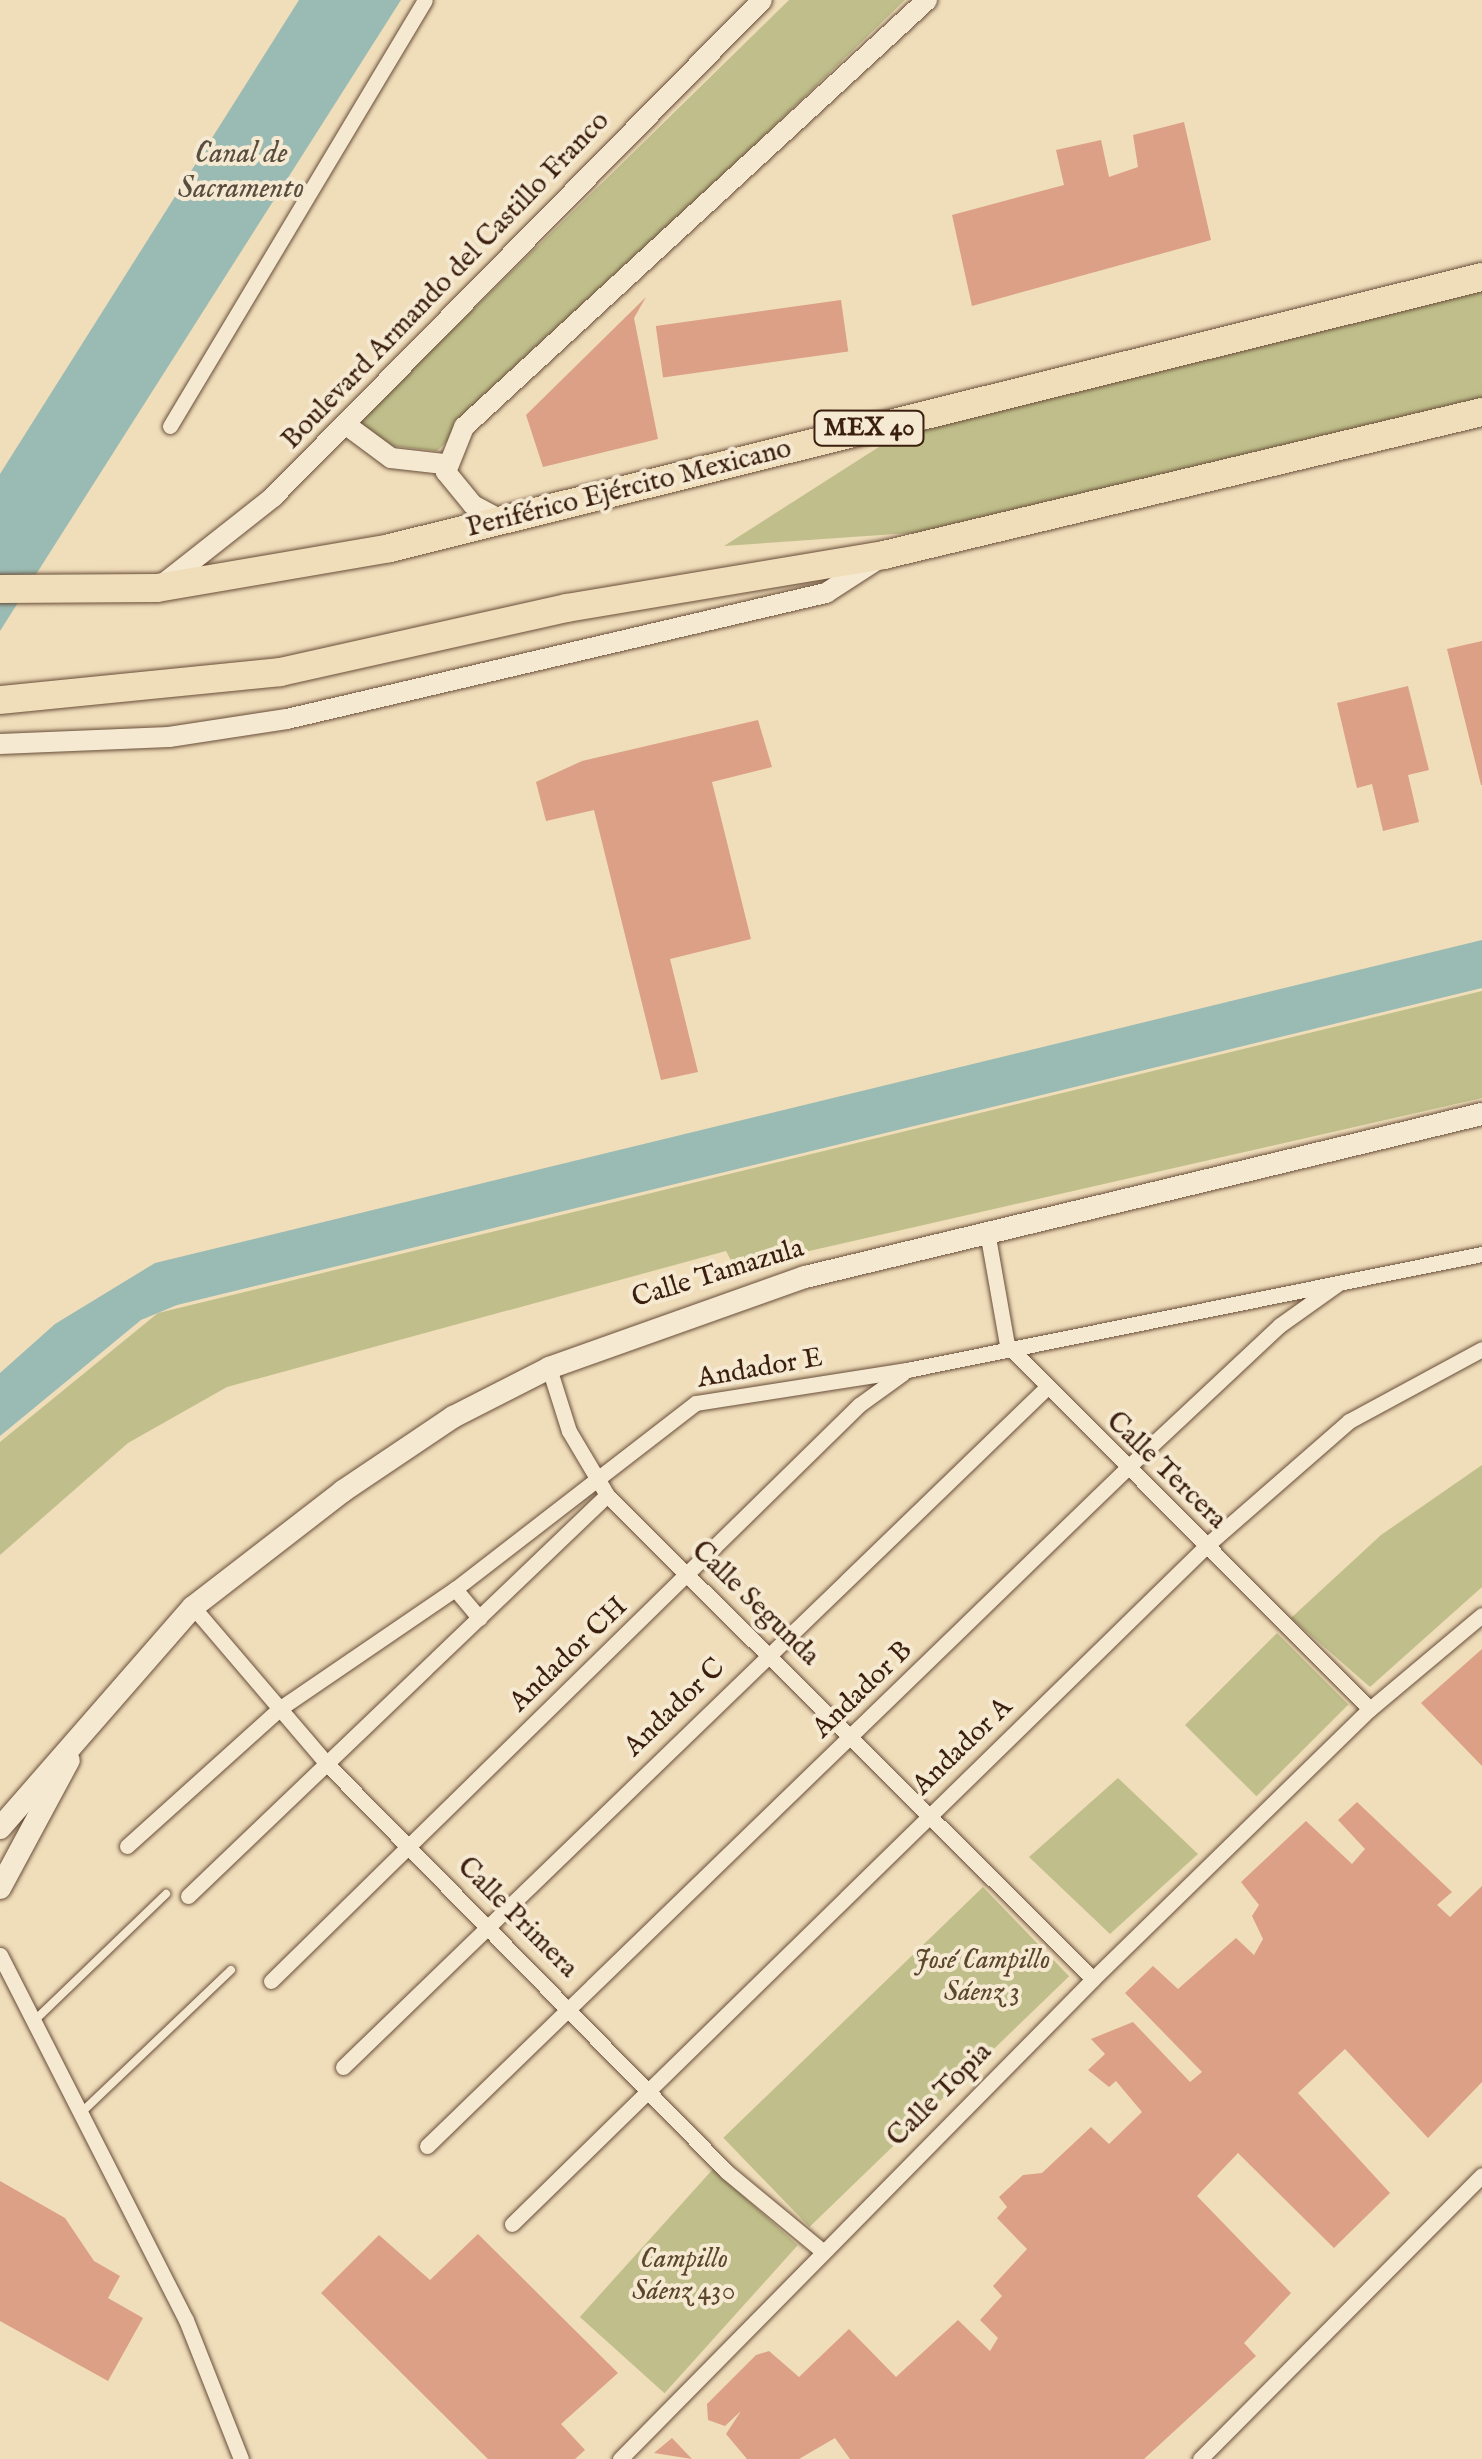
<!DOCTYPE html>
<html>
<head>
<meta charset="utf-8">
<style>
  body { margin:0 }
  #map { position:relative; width:1482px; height:2459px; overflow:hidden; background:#f0ddba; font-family:"IM FELL English",serif }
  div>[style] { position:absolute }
  .green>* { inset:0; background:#c0bf8b; transform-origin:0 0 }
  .water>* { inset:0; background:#9abbb3 }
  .building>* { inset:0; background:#dba086; transform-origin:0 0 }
  .roads { filter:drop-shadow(0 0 2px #684e39) drop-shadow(0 0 2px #684e39) }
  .service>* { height:8px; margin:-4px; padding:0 4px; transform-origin:4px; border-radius:4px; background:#f5e9d2 }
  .minor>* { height:15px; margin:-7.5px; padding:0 7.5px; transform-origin:7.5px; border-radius:7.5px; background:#f5e9d2 }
  .tertiary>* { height:20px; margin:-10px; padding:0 10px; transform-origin:10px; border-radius:10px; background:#f5e9d2 }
  .secondary>* { height:22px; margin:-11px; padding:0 11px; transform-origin:11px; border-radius:11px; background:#f5e9d2 }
  .trunk>* { height:28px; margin:-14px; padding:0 14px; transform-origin:14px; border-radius:14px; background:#f0ddba }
  span { translate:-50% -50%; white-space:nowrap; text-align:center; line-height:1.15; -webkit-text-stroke:8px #f5e9d2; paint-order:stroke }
  .shield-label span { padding:2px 8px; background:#f5e9d2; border:2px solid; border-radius:8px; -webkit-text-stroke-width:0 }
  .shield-label { font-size:25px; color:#3b1f0e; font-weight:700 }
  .street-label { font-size:28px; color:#3b1f0e }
  .park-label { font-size:28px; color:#5c472d; font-style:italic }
  .water-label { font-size:30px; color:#584e40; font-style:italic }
</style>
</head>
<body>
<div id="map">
  <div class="green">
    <i style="clip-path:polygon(789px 0,905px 0,437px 451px,383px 445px,358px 422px)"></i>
    <i style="clip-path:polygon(1482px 282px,1482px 405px,939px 531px,724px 546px,921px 420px)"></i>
    <i style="clip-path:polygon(1482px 991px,1482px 1098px,735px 1268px,726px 1251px,227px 1387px,128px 1443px,0 1555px,0 1442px,158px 1313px)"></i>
    <i style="clip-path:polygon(1482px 1465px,1482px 1587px,1370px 1687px,1291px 1618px,1381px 1535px)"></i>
    <i style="left:1277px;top:1633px;width:101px;height:130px;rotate:45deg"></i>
    <i style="clip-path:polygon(1118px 1778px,1198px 1854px,1110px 1934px,1029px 1857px)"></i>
    <i style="left:983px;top:1887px;width:124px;height:361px;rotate:46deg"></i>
    <i style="left:713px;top:2169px;width:114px;height:199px;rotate:42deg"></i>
  </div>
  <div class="water">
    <i style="clip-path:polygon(299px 0,401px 0,0 631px,0 474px)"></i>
    <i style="clip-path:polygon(1482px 940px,1482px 988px,177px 1305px,141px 1320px,0 1436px,0 1373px,55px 1324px,155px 1263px)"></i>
  </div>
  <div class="building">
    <i style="clip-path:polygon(1184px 122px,1211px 240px,972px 306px,952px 215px,1064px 185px,1056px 150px,1101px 140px,1109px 177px,1138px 167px,1133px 135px)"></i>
    <i style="clip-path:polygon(646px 297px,634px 318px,658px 439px,543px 467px,526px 415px)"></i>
    <i style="left:841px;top:300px;width:52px;height:187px;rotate:82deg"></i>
    <i style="clip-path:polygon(1482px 641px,1482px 785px,1481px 785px,1447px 649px)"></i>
    <i style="clip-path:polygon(1408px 686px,1429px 770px,1408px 775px,1419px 822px,1383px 831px,1372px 784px,1357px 788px,1337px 703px)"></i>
    <i style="clip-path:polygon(758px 720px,772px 767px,712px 782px,751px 939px,670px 959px,698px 1072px,661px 1080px,594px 810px,546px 821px,536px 782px,582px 761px)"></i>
    <i style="clip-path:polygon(1482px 1649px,1482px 1766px,1421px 1703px)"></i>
    <i style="clip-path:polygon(1357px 1802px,1452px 1892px,1437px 1905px,1450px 1917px,1482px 1886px,1482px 2082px,1428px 2138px,1345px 2049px,1298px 2093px,1390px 2193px,1334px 2248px,1238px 2153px,1197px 2196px,1291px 2293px,1244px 2343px,1256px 2356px,1144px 2459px,850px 2459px,835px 2438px,799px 2459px,747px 2459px,726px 2434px,741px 2411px,725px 2426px,708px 2420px,707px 2404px,756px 2355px,769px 2351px,799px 2377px,849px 2329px,896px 2377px,958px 2320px,990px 2351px,998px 2338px,980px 2320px,1002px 2296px,993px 2286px,1027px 2249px,997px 2218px,1007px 2207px,999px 2197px,1023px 2175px,1042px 2173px,1091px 2127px,1109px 2144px,1142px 2112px,1116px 2081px,1109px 2087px,1088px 2070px,1105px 2054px,1091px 2039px,1133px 2022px,1190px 2082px,1202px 2072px,1125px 1993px,1153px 1966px,1178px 1989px,1236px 1938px,1254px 1955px,1263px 1939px,1252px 1916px,1259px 1905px,1241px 1882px,1306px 1821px,1352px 1864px,1365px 1849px,1338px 1820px)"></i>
    <i style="clip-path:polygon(0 2181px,65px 2218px,94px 2261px,120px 2276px,108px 2298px,143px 2318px,108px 2381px,0 2321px)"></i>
    <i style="clip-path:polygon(478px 2234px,618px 2373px,561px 2424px,585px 2450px,575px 2459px,488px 2459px,321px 2293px,379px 2235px,430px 2280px)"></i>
    <i style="clip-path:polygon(672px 2438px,692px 2459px,654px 2453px)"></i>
  </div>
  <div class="roads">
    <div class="service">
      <i style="left:35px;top:2020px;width:182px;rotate:-43.9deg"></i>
      <i style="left:84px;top:2110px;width:203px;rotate:-43.6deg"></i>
    </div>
    <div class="minor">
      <i style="left:170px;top:426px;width:496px;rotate:-59.1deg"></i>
      <i style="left:988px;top:1237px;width:110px;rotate:80deg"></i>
      <i style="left:1007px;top:1345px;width:514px;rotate:45.08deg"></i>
      <i style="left:549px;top:1368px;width:66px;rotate:72.4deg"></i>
      <i style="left:569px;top:1431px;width:74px;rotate:59.3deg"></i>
      <i style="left:607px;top:1495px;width:686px;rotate:44.88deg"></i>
      <i style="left:455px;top:1589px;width:38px;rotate:50deg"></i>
      <i style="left:193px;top:1607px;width:206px;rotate:49.5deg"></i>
      <i style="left:327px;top:1764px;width:571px;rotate:45.57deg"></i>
      <i style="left:727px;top:2172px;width:121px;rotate:39.6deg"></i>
      <i style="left:127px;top:1846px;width:205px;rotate:-42deg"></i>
      <i style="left:279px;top:1709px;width:213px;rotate:-34.3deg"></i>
      <i style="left:455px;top:1589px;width:304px;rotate:-37.7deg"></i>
      <i style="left:696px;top:1403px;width:214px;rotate:-8.9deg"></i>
      <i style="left:907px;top:1370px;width:587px;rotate:-11.41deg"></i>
      <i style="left:188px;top:1896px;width:580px;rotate:-43.74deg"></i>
      <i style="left:0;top:1955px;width:410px;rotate:63deg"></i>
      <i style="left:186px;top:2320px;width:149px;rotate:68.4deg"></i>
      <i style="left:271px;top:1981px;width:823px;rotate:-44.41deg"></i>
      <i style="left:859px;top:1405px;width:53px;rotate:-35.8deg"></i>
      <i style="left:343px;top:2067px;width:976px;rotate:-44deg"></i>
      <i style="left:427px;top:2146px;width:972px;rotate:-44.08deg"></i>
      <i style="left:1125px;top:1470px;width:212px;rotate:-43.1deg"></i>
      <i style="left:1280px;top:1325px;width:72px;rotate:-35.4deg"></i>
      <i style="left:512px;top:2224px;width:972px;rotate:-44.33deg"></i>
      <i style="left:1207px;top:1545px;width:189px;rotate:-41.1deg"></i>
      <i style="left:1349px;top:1421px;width:151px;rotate:-28.4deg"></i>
      <i style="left:620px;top:2459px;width:674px;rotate:-45.42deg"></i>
      <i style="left:1093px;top:1979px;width:387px;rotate:-44.3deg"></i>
      <i style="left:1370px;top:1709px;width:146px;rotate:-40deg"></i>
      <i style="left:1200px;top:2459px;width:400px;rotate:-45.2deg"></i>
    </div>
    <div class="tertiary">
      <i style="left:345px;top:424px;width:57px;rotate:36.5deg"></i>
      <i style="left:391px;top:458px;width:53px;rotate:6.5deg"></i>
      <i style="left:503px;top:521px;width:34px;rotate:-152deg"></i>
      <i style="left:473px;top:505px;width:43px;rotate:-129.3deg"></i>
      <i style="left:446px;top:472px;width:48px;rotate:-68.2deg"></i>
      <i style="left:464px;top:427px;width:630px;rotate:-42.68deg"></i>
      <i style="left:163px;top:584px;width:140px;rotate:-38.3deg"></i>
      <i style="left:273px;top:497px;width:697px;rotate:-45.46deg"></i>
      <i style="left:0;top:744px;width:169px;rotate:-2.4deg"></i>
      <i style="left:169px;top:737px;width:119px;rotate:-8.7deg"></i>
      <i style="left:287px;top:719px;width:554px;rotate:-13.16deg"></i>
      <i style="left:826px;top:593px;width:61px;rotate:-32.9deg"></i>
    </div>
    <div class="secondary">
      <i style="left:0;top:1828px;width:293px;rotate:-48.9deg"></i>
      <i style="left:193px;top:1607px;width:190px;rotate:-37.7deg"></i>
      <i style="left:343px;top:1491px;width:133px;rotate:-33.9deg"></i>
      <i style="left:453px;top:1417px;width:108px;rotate:-27deg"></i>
      <i style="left:549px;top:1368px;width:272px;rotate:-19.6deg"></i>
      <i style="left:805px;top:1277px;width:696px;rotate:-13.54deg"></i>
      <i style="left:0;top:1888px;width:145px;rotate:-61.7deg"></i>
    </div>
    <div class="trunk">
      <i style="left:0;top:589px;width:157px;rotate:-0.4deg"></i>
      <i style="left:157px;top:588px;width:236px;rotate:-9.7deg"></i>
      <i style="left:390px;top:548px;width:1125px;rotate:-13.94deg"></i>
      <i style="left:0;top:700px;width:281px;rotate:-5.7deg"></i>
      <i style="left:280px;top:672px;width:294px;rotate:-12.6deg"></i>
      <i style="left:567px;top:608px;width:321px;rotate:-9.5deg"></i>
      <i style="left:884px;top:555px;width:615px;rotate:-13.45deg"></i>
    </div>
  </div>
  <div class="shield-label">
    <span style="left:869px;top:428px">MEX 40</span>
  </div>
  <div class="street-label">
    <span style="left:446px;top:281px;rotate:-46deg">Boulevard Armando del Castillo Franco</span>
    <span style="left:629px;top:489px;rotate:-14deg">Periférico Ejército Mexicano</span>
    <span style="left:718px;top:1274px;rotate:-17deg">Calle Tamazula</span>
    <span style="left:760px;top:1369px;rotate:-10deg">Andador E</span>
    <span style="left:1166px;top:1471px;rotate:44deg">Calle Tercera</span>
    <span style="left:755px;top:1604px;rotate:44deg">Calle Segunda</span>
    <span style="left:569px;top:1655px;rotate:-44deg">Andador CH</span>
    <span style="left:863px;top:1690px;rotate:-44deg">Andador B</span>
    <span style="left:675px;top:1708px;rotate:-44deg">Andador C</span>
    <span style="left:963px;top:1747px;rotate:-44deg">Andador A</span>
    <span style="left:517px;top:1918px;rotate:45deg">Calle Primera</span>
    <span style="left:940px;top:2095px;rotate:-45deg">Calle Topia</span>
  </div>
  <div class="park-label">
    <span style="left:982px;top:1977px">José Campillo<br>Sáenz 3</span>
    <span style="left:684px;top:2276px">Campillo<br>Sáenz 430</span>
  </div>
  <div class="water-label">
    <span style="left:241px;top:171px">Canal de<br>Sacramento</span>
  </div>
</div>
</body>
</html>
